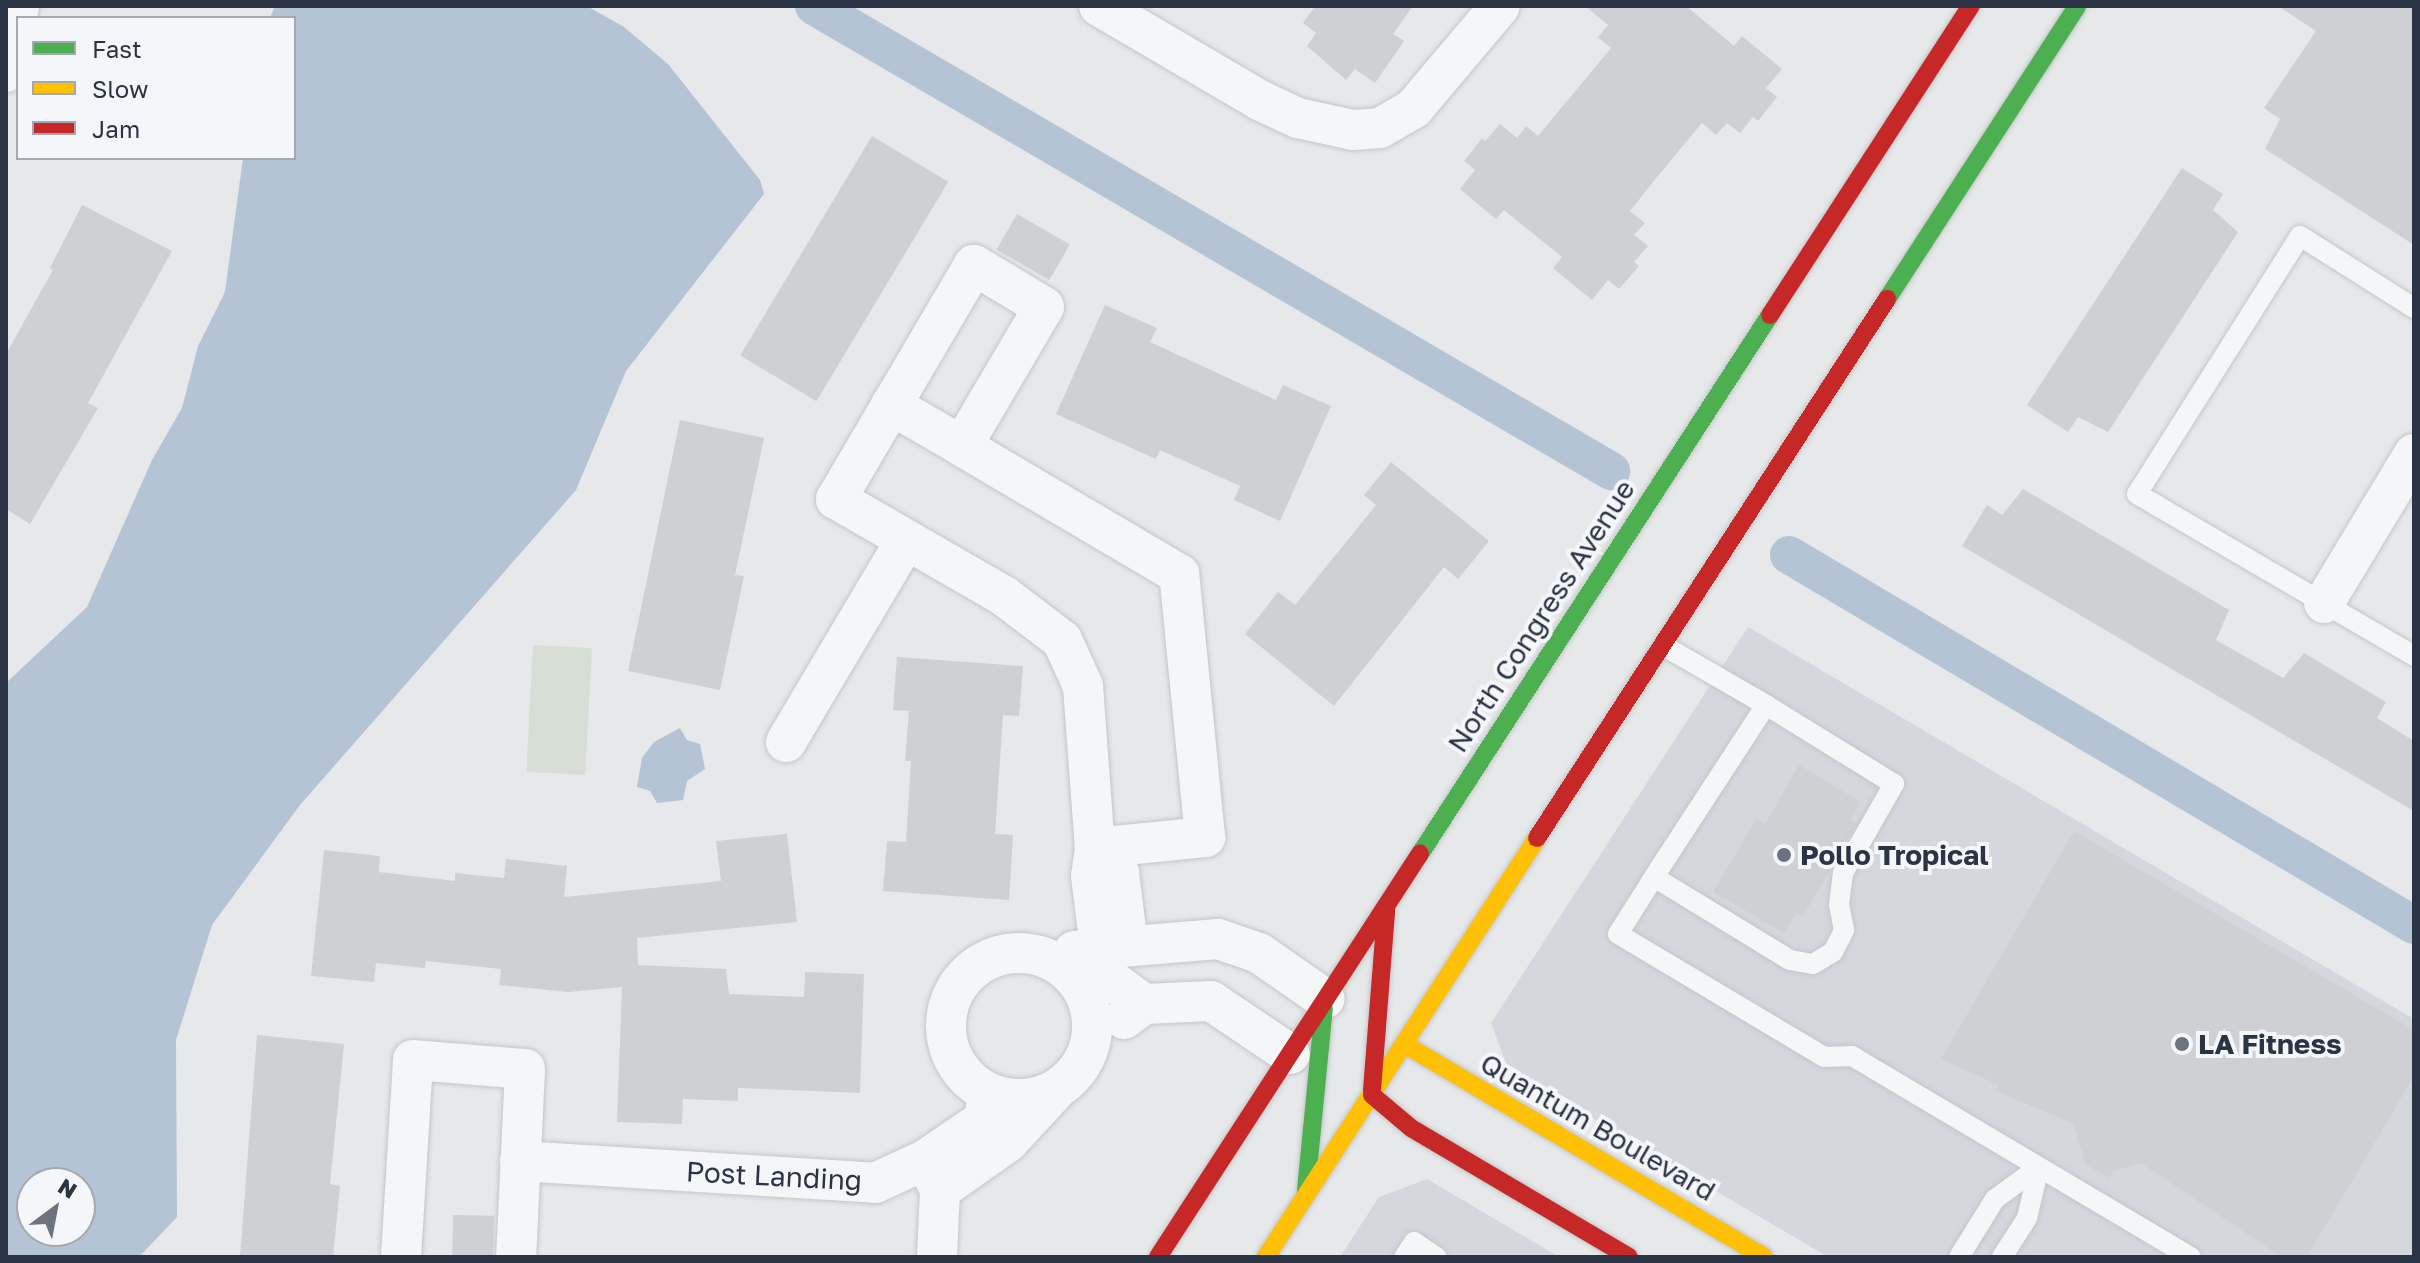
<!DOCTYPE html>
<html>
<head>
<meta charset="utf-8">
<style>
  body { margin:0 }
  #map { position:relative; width:2420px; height:1263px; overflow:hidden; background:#e6e8ea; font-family:"Golos Text",sans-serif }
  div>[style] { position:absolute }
  .built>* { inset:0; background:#d4d7dd }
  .green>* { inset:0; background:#d6ded6; transform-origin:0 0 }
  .water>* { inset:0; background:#b4c4d5 }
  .canal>* { height:38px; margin:-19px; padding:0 19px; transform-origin:19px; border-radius:19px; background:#b4c4d5 }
  .building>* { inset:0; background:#ced0d3; transform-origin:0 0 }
  .roads { filter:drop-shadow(0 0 2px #c4c6c8) drop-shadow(0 0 2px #c4c6c8) }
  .lane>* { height:20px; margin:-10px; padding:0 10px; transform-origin:10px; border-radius:10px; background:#f5f6f7 }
  .street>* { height:40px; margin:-20px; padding:0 20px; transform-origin:20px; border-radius:20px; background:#f5f6f7 }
  .street>.ring { margin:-20px; padding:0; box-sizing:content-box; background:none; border:40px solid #f5f6f7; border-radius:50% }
  .fast>* { height:18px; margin:-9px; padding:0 9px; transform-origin:9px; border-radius:9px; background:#4caf50 }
  .slow>* { height:18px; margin:-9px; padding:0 9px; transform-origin:9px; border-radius:9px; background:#ffc107 }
  .jam>* { height:18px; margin:-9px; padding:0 9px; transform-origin:9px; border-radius:9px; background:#c62828 }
  .dots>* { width:22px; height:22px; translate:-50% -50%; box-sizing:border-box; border:4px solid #f4f6f9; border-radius:50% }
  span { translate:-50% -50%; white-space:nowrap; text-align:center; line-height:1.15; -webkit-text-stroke:8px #f4f6f9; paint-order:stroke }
  .street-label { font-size:28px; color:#2b3445 }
  .poi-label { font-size:28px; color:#2b3445; font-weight:700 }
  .left { translate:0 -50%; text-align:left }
  .frame { position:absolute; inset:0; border:8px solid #2b3445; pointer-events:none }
  .legend { position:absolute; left:16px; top:16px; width:280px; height:144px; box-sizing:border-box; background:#f4f6f9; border:2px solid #a4a8b1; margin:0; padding:10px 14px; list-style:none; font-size:24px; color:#2b3445 }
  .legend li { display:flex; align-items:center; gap:16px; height:40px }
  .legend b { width:40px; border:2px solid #a4a8b1 }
  .north { position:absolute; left:16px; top:1167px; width:80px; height:80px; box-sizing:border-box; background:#f4f6f9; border:2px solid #a4a8b1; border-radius:50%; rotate:32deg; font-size:22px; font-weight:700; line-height:32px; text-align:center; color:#2b3445 }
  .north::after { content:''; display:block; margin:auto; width:28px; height:36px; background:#6c737f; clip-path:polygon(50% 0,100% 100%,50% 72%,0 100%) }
</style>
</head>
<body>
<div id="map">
  <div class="built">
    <i style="clip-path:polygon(1748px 627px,2414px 1019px,2414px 1257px,1828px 1257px,1508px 1068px,1491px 1023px)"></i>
    <i style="clip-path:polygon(1427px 1179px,1559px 1257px,1340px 1257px,1379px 1197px)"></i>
  </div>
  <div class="green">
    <i style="left:533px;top:645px;width:59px;height:127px;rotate:3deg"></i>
  </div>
  <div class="water">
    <i style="clip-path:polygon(evenodd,275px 6px,587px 6px,624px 27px,668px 64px,760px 180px,764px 194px,626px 371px,576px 490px,300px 805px,212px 925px,176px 1040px,177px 1217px,140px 1256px,6px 1257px,6px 683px,87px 607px,152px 460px,182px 408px,198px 346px,225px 292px,243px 158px,294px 158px,294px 18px,270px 18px,275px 6px,32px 1183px,80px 1183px,80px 1231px,32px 1231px,32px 1183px)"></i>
    <i style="clip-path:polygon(680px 728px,687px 740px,700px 744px,705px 769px,687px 781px,683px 800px,657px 803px,650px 791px,637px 787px,642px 758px,654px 742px)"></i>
  </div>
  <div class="canal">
    <i style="left:814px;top:6px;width:923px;rotate:30.26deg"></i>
    <i style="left:1789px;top:555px;width:726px;rotate:30.63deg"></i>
  </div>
  <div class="building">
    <i style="clip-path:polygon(1315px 6px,1413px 6px,1393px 34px,1404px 41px,1375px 83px,1355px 69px,1346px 80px,1307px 46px,1316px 33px,1303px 23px)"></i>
    <i style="clip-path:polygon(1585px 6px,1686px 6px,1734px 46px,1742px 36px,1782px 69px,1766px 88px,1777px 97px,1758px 121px,1753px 117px,1740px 133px,1727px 123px,1716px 135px,1702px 123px,1657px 177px,1630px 211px,1645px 223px,1634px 235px,1648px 246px,1634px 262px,1639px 266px,1619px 289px,1608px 280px,1592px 300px,1553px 268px,1562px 257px,1504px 210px,1496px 219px,1460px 189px,1475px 170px,1464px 161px,1482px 138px,1485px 141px,1500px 124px,1517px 138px,1526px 126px,1538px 136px,1611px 48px,1598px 37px,1608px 25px)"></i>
    <i style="clip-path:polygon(2278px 6px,2414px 6px,2414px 245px,2265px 149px,2280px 119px,2264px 108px,2316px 31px)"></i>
    <i style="left:872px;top:136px;width:89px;height:256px;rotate:31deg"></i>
    <i style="clip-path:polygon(2182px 168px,2223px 194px,2213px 210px,2238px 232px,2108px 432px,2078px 417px,2068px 432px,2027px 405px)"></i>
    <i style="clip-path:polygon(82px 205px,172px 251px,88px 403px,98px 408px,30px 524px,6px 509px,6px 354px,53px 270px,50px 268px)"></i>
    <i style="left:1017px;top:214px;width:61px;height:41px;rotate:30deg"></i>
    <i style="clip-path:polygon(1105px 305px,1157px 328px,1150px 342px,1276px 400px,1283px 385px,1331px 406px,1280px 521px,1234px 500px,1240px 486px,1160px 450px,1156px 459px,1056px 414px)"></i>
    <i style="clip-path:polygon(680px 420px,764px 438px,735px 575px,744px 576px,720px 690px,628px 671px)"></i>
    <i style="clip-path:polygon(1391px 462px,1489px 541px,1458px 579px,1444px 567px,1334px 706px,1245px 634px,1278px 592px,1295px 605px,1376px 505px,1364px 495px)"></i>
    <i style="clip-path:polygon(2023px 489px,2229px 610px,2216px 640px,2283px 678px,2304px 653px,2386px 702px,2377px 718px,2414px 741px,2414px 811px,1962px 546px,1987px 505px,2002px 515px)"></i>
    <i style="clip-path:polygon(897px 657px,1023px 666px,1019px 716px,1003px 715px,995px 834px,1013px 835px,1009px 900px,883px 891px,887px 841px,906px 842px,911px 761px,905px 761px,909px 711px,893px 710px)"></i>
    <i style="clip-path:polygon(1799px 765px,1861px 802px,1851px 820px,1857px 823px,1831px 869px,1803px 916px,1796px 913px,1784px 933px,1713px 892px,1756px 819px,1765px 824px)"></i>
    <i style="clip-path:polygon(2074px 831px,2414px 1030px,2414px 1076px,2307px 1257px,2282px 1257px,2141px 1163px,2113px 1171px,2109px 1178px,2085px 1164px,2074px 1124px,1996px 1091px,1999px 1085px,1941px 1059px)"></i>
    <i style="clip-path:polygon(787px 834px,797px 922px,637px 938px,638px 965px,726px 969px,729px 994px,804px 997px,805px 972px,864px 974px,860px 1093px,738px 1088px,738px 1101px,683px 1099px,682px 1124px,617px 1122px,622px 987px,569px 992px,499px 985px,501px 969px,426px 961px,425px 968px,376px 963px,374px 982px,311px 976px,324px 850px,380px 856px,379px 872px,455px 881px,455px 873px,504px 878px,506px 859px,567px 866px,564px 897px,721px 881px,716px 841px)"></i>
    <i style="clip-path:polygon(257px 1035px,344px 1044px,330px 1184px,340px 1186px,333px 1257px,240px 1257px)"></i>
    <i style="left:453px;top:1215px;width:41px;height:42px;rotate:1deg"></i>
  </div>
  <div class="roads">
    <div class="lane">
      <i style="left:2414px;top:308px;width:135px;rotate:-147.7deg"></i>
      <i style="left:2300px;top:236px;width:305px;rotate:122.3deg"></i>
      <i style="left:2137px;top:494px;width:321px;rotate:30.3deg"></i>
      <i style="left:1664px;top:646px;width:118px;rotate:30deg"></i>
      <i style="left:1654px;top:877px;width:159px;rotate:31.4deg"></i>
      <i style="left:1790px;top:960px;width:23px;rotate:10deg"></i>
      <i style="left:1813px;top:964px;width:23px;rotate:-31deg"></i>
      <i style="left:1833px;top:952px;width:25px;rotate:-63deg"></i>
      <i style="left:1844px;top:930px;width:25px;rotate:-101deg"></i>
      <i style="left:1839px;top:905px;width:32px;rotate:-83deg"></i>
      <i style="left:1843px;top:873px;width:103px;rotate:-60.2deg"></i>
      <i style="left:1894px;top:784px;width:150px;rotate:-148.3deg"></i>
      <i style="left:1766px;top:705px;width:205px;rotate:123.1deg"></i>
      <i style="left:1654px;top:877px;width:67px;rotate:122.3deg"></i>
      <i style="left:1618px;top:934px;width:240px;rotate:30.8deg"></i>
      <i style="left:1824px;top:1057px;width:28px;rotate:-2deg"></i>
      <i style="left:1852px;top:1056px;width:394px;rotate:30.7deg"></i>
      <i style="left:1404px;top:1257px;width:18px;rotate:-56deg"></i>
      <i style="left:1414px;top:1242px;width:27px;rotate:34deg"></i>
      <i style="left:1959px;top:1257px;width:68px;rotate:-58.2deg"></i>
      <i style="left:1995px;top:1199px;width:54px;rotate:-36deg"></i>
      <i style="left:2002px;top:1257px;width:46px;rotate:-57.3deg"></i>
      <i style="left:2027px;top:1218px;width:52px;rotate:-76.8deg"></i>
    </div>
    <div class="street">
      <i style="left:1099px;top:6px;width:186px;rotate:30.4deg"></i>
      <i style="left:1259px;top:100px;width:43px;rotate:24.8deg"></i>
      <i style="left:1298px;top:118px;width:56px;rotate:12.3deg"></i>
      <i style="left:1353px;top:130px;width:27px;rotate:-4deg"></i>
      <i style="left:1380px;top:128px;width:39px;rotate:-30deg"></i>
      <i style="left:1414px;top:108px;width:133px;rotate:-49.9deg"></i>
      <i style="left:6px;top:72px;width:67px;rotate:-78.9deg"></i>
      <i style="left:891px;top:405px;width:82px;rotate:30deg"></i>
      <i style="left:2324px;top:603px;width:174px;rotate:-58.9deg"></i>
      <i style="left:786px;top:742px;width:235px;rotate:-59.3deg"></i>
      <i style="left:1095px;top:848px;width:111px;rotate:-5.7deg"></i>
      <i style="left:1205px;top:837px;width:264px;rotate:-95.6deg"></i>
      <i style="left:1179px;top:574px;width:252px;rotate:-149.5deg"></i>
      <i style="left:962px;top:446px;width:161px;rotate:-59.5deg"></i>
      <i style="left:1044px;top:307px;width:82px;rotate:-149deg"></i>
      <i style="left:974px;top:265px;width:272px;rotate:120.5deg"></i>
      <i style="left:836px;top:499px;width:194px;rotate:30deg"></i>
      <i style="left:1004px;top:596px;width:73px;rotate:37.2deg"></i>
      <i style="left:1062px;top:640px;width:51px;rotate:65.5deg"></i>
      <i style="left:1083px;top:686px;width:162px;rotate:85.8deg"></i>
      <i style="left:1095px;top:848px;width:28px;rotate:98deg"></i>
      <i style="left:1091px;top:876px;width:73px;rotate:82.9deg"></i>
      <i style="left:1100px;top:948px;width:33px;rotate:72deg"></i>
      <i style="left:1110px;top:979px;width:42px;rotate:36.3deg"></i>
      <i style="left:1095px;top:848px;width:35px;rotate:46deg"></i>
      <i style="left:1119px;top:873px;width:73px;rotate:82.9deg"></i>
      <i style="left:1074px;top:951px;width:144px;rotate:-4.8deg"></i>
      <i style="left:1218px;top:939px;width:43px;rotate:18.9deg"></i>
      <i style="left:1259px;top:953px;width:80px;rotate:34.9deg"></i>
      <i class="ring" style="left:946px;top:953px;width:106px;height:106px"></i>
      <i style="left:1124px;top:1019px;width:25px;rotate:-37deg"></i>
      <i style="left:1144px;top:1004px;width:67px;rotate:-2.6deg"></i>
      <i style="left:1211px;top:1001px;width:95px;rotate:33.9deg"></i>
      <i style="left:520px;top:1161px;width:356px;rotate:3.5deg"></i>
      <i style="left:875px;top:1183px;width:55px;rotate:-24.7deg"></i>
      <i style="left:925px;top:1160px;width:73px;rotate:-34.3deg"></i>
      <i style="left:985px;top:1119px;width:26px;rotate:-86deg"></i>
      <i style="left:929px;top:1168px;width:25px;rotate:63deg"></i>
      <i style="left:940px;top:1190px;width:67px;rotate:92.6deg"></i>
      <i style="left:940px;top:1190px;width:83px;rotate:-35.2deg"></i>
      <i style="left:1008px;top:1142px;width:71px;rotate:-47.3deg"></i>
      <i style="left:401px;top:1257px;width:197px;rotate:-86.5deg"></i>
      <i style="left:413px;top:1060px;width:112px;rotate:4.6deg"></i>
      <i style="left:525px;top:1069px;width:188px;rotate:92.7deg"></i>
    </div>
    <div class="fast">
      <i style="left:1887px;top:299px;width:349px;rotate:-57deg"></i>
      <i style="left:1420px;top:854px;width:643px;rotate:-57deg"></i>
      <i style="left:1306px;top:1190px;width:183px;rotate:-84.4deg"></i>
    </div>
    <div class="slow">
      <i style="left:1404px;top:1044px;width:418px;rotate:30.6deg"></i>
      <i style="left:1266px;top:1257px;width:499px;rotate:-57.1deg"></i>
    </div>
    <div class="jam">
      <i style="left:1770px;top:315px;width:369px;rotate:-57deg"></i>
      <i style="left:1537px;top:838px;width:643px;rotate:-57deg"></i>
      <i style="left:1372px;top:1090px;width:180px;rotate:-85.5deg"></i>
      <i style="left:1372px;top:1095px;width:51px;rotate:40.2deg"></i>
      <i style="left:1411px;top:1128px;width:253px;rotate:30.6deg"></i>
      <i style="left:1158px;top:1257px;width:481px;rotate:-57deg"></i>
    </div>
  </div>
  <div class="dots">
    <i style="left:1784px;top:855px;background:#6c737f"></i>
    <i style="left:2182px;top:1044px;background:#6c737f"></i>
  </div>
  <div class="street-label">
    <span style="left:1541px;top:616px;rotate:-57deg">North Congress Avenue</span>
    <span style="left:1598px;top:1127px;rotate:30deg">Quantum Boulevard</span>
    <span style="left:774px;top:1176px;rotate:3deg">Post Landing</span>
  </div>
  <div class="poi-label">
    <span class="left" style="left:1800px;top:855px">Pollo Tropical</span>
    <span class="left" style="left:2198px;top:1044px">LA Fitness</span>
  </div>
  <div class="frame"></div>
  <ul class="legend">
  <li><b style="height:10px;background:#4caf50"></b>Fast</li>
  <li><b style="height:10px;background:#ffc107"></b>Slow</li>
  <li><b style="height:10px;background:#c62828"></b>Jam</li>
  </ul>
  <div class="north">N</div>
</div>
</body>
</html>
